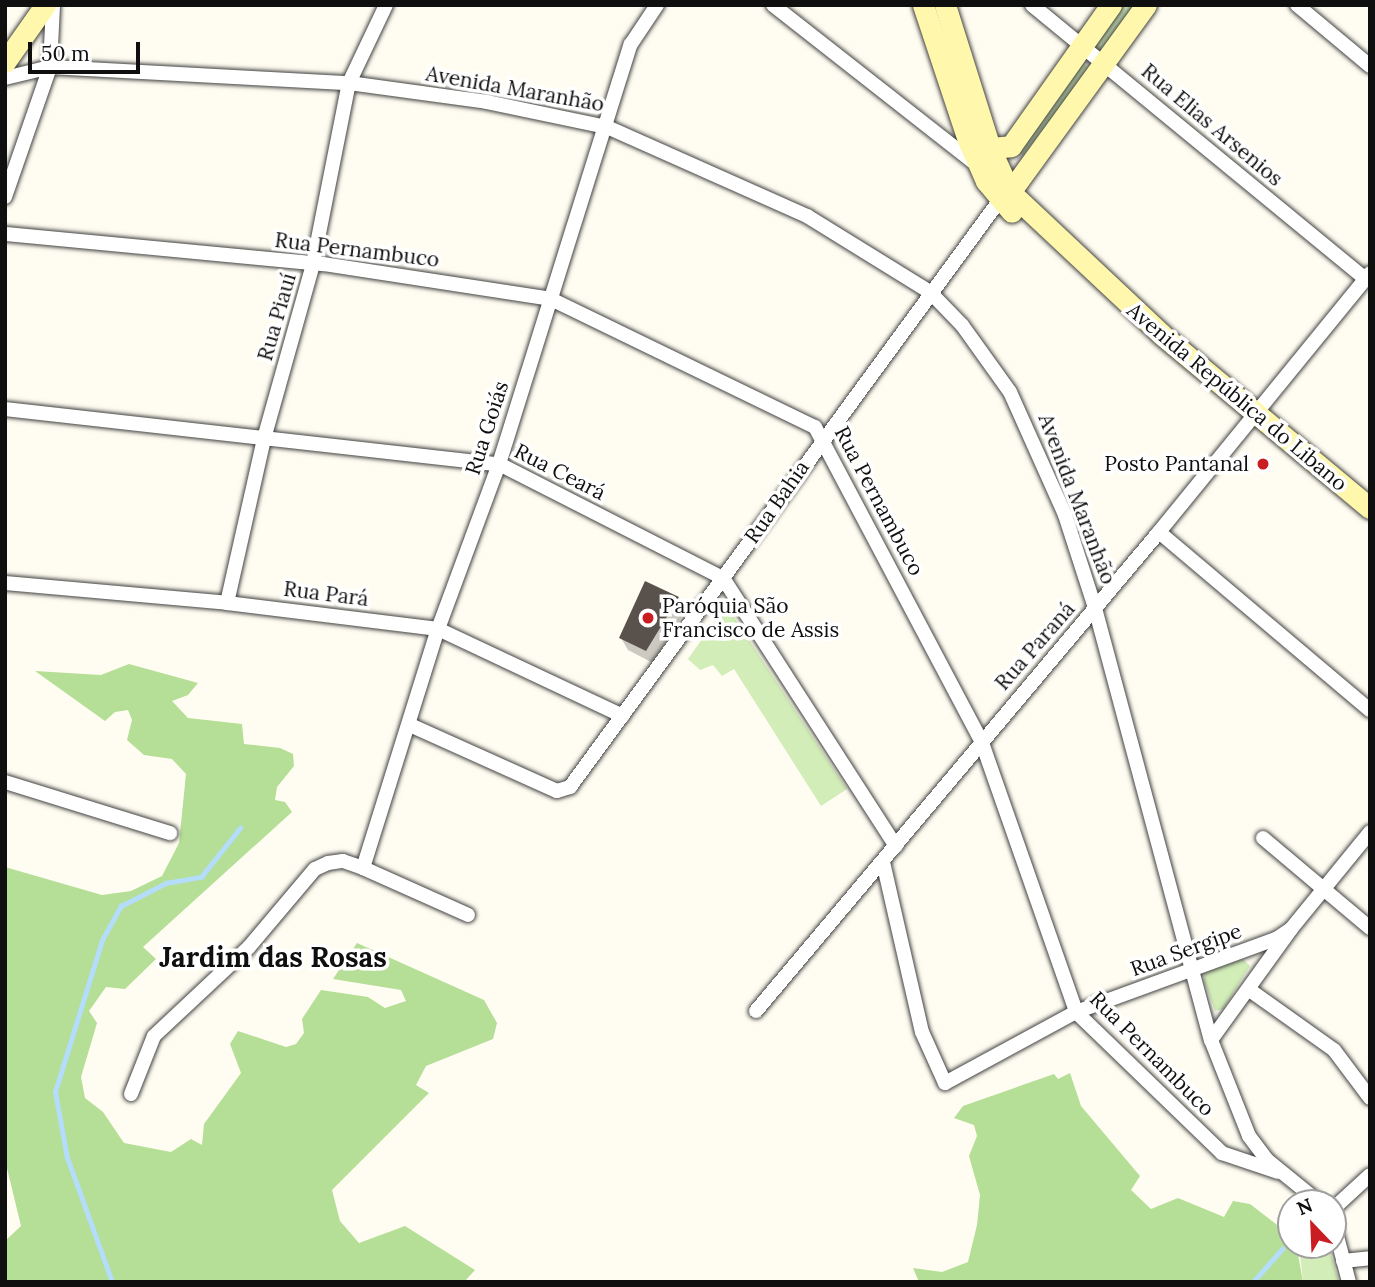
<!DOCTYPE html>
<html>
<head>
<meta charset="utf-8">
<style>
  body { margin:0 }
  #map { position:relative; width:1375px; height:1287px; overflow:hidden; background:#fffdf1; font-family:Lora,serif }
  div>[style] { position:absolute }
  .green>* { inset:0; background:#d2edb8; transform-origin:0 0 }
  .forest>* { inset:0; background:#b5de96 }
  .shadow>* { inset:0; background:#0003 }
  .stream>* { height:4.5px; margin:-2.25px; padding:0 2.25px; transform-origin:2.25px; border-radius:2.25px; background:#b3ddfa }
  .building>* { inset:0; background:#59514b }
  .roads { filter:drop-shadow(0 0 2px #424242) drop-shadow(0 0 2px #424242) }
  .street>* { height:14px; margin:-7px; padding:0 7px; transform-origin:7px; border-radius:7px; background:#fff }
  .secondary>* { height:21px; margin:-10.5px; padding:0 10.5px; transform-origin:10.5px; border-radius:10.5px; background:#fff8ac }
  .dots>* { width:19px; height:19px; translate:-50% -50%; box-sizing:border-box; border:4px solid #fff; border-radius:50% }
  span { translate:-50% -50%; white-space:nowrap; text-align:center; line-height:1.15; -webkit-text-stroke:7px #fff; paint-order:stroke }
  .street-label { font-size:21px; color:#0f0f0f }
  .poi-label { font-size:21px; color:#0f0f0f }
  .right { translate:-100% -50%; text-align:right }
  .left { translate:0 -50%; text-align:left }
  .district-label { font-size:28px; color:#0f0f0f; font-weight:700 }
  .frame { position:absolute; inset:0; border:7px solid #0f0f0f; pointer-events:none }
  .north { position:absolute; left:1277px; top:1189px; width:70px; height:70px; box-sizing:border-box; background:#fff; border:2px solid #9f9f9f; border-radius:50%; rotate:337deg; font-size:19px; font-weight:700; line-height:28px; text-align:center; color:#0f0f0f }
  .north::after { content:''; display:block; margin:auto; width:24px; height:32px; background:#c91d21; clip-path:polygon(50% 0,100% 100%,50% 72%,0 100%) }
  .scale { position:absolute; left:28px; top:42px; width:112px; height:32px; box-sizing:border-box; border:4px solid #0f0f0f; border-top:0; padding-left:9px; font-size:21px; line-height:24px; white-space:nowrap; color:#0f0f0f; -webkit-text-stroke:5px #fff; paint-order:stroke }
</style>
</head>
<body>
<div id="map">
  <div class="green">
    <i style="clip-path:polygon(1114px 5px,1140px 5px,1100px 51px,1093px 48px)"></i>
    <i style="left:1081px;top:62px;width:10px;height:110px;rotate:37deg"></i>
    <i style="clip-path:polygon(726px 605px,847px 789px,821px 806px,734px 669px,722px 676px,713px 665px,700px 670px,688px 659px)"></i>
    <i style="clip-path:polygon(1243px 959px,1250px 966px,1223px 1009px,1215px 1011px,1204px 981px,1205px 973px)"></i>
    <i style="clip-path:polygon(1299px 1245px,1328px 1245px,1339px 1282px,1303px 1282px)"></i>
  </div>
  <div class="forest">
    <i style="clip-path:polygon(129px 664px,198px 683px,188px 695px,172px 701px,188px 718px,242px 724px,244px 744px,280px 748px,293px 754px,294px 766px,277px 787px,275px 800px,285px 802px,292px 812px,143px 947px,156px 959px,125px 989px,106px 987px,89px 1011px,97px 1023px,81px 1077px,85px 1098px,103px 1112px,124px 1143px,171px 1152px,191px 1139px,202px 1145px,204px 1124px,241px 1073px,230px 1044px,238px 1031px,286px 1047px,296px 1044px,304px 1033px,302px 1019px,321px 990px,368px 997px,385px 1008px,406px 1001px,401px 990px,333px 979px,357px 943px,484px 1000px,497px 1023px,493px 1039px,426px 1066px,416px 1085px,429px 1093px,332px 1190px,340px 1221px,359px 1243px,405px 1226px,475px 1270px,464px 1282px,5px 1282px,5px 1241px,21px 1226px,5px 1160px,5px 867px,102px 895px,131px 891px,162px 876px,179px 843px,186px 774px,172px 759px,144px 755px,127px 740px,132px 720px,128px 710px,115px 712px,105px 721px,35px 671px,101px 675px)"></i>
    <i style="clip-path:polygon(1070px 1073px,1081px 1106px,1140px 1176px,1131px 1190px,1151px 1209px,1178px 1198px,1224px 1217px,1233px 1201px,1250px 1204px,1276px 1224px,1297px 1249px,1303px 1282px,919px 1282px,913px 1268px,942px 1272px,968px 1262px,977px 1225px,980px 1195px,969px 1156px,977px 1136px,974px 1125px,954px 1118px,963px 1106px,1054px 1074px,1058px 1079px)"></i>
  </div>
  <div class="shadow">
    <i style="clip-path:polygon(678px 598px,685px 611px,653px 663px,628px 650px,621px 638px)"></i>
  </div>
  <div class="stream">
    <i style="left:112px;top:1282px;width:132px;rotate:-109.9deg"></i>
    <i style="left:67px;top:1158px;width:67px;rotate:-100.3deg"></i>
    <i style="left:55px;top:1092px;width:159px;rotate:-72.8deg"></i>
    <i style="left:102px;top:940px;width:39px;rotate:-61deg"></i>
    <i style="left:121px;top:906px;width:51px;rotate:-27.1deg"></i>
    <i style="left:166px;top:883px;width:36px;rotate:-10deg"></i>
    <i style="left:201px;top:877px;width:63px;rotate:-51.5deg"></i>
    <i style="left:1253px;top:1282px;width:44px;rotate:-48.7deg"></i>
  </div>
  <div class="building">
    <i style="clip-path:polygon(645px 581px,679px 597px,646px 651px,619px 638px)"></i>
  </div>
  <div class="roads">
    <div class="street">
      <i style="left:773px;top:5px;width:258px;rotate:38.1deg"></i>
      <i style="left:1032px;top:5px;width:431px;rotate:39.4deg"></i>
      <i style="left:1297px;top:5px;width:95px;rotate:39.9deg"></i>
      <i style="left:5px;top:78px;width:46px;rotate:-13.7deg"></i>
      <i style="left:50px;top:67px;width:299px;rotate:3.1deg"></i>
      <i style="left:349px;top:83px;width:139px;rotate:7.8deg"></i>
      <i style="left:487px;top:102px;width:123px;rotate:11.8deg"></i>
      <i style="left:607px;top:127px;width:219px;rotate:24deg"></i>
      <i style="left:807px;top:216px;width:145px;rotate:31.7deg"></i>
      <i style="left:930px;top:292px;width:46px;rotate:45.9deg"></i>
      <i style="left:962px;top:325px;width:82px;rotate:54.4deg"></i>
      <i style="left:1010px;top:392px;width:135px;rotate:65.9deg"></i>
      <i style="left:1065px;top:515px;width:98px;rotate:72.1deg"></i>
      <i style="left:1095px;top:608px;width:447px;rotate:75deg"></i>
      <i style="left:1211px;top:1040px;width:103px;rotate:68.4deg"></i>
      <i style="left:1249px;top:1136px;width:30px;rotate:53deg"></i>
      <i style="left:1267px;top:1160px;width:68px;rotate:39.1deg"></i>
      <i style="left:5px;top:197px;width:138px;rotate:-70.9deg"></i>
      <i style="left:50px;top:67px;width:62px;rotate:-87.2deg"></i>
      <i style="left:5px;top:234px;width:319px;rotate:5.4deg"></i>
      <i style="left:323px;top:264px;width:231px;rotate:8.7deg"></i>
      <i style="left:551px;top:299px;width:293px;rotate:25.9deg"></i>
      <i style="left:815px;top:427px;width:354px;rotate:62.1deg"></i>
      <i style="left:981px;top:740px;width:288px;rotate:70.7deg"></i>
      <i style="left:1076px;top:1012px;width:203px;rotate:44deg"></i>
      <i style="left:1222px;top:1153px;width:59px;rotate:18.7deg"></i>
      <i style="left:5px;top:409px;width:497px;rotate:6.4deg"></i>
      <i style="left:499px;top:464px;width:251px;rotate:27deg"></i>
      <i style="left:723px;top:578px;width:319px;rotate:57.2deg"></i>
      <i style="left:1159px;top:532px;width:276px;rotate:40.2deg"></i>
      <i style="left:5px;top:583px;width:223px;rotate:5.1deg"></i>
      <i style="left:227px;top:603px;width:213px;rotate:7deg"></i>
      <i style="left:438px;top:629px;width:204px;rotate:25.2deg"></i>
      <i style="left:227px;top:603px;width:172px;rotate:-77.3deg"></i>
      <i style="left:265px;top:435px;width:178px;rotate:-74.3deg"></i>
      <i style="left:313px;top:264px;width:185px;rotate:-78.8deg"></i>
      <i style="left:349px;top:83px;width:86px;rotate:-64.6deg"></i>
      <i style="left:410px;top:725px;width:161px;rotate:24.2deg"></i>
      <i style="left:557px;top:791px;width:14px;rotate:-17deg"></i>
      <i style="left:570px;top:787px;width:726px;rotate:-53.79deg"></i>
      <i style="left:5px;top:782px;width:173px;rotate:17.2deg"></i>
      <i style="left:1263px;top:838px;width:140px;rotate:40.1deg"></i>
      <i style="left:883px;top:862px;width:174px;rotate:77.1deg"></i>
      <i style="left:922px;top:1032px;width:56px;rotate:65.7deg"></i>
      <i style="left:945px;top:1083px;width:149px;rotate:-28.5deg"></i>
      <i style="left:1076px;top:1012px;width:213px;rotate:-20.1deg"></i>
      <i style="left:1276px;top:939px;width:18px;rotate:-34deg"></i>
      <i style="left:363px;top:868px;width:250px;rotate:-72.6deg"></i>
      <i style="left:438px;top:629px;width:176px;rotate:-69.7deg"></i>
      <i style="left:499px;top:464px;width:440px;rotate:-72.6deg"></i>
      <i style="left:631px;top:44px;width:47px;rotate:-56.3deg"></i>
      <i style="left:1251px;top:991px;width:102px;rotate:35.4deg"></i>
      <i style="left:1334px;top:1050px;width:60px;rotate:53.1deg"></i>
      <i style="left:756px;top:1011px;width:626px;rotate:-49.92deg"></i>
      <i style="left:1159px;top:532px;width:334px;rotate:-50.8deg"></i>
      <i style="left:1211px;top:1040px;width:137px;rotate:-54.2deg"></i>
      <i style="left:1291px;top:929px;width:125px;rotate:-50.8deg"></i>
      <i style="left:131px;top:1094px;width:62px;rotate:-68.4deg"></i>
      <i style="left:154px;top:1036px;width:130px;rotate:-43.1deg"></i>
      <i style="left:249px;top:947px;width:102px;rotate:-49.8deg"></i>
      <i style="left:315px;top:869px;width:14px;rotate:-25deg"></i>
      <i style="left:328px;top:863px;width:15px;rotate:-8deg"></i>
      <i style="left:343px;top:861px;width:21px;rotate:19deg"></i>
      <i style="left:363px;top:868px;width:115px;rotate:24.1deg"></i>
      <i style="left:1333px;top:1209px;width:50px;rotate:-42.6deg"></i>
      <i style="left:1333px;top:1221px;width:63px;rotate:75.3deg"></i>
      <i style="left:1343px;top:1261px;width:27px;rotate:-6deg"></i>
    </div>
    <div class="secondary">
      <i style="left:923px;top:5px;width:142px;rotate:71.6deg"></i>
      <i style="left:968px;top:140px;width:45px;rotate:66.3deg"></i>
      <i style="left:986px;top:181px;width:40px;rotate:50deg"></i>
      <i style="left:945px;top:5px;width:150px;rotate:72.5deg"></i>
      <i style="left:990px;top:148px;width:48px;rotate:65.6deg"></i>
      <i style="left:1010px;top:192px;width:207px;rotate:43.2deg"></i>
      <i style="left:1161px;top:334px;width:272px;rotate:39.8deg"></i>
      <i style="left:5px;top:62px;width:70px;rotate:-54.9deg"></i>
      <i style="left:990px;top:148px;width:21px;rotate:-5deg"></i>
      <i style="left:1011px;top:146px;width:173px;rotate:-54.7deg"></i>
      <i style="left:1010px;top:192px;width:231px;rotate:-54deg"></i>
    </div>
  </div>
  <div class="dots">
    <i style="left:1263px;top:464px;background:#c91d21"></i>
    <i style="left:648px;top:618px;background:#c91d21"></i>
  </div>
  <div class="street-label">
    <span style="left:515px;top:89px;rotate:10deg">Avenida Maranhão</span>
    <span style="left:1212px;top:125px;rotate:40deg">Rua Elias Arsenios</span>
    <span style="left:357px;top:250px;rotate:7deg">Rua Pernambuco</span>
    <span style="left:277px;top:317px;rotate:-74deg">Rua Piauí</span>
    <span style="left:1237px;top:397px;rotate:40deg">Avenida República do Libano</span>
    <span style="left:487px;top:428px;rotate:-72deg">Rua Goiás</span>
    <span style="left:560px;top:472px;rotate:27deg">Rua Ceará</span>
    <span style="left:1077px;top:499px;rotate:69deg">Avenida Maranhão</span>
    <span style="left:879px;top:501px;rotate:62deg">Rua Pernambuco</span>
    <span style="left:777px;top:502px;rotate:-55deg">Rua Bahia</span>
    <span style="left:326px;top:594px;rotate:7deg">Rua Pará</span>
    <span style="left:1035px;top:646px;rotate:-49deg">Rua Paraná</span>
    <span style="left:1186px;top:950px;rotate:-20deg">Rua Sergipe</span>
    <span style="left:1152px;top:1054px;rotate:45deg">Rua Pernambuco</span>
  </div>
  <div class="poi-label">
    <span class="right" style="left:1249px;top:464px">Posto Pantanal</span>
    <span class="left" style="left:662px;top:618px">Paróquia São<br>Francisco de Assis</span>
  </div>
  <div class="district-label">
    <span style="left:273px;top:957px">Jardim das Rosas</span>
  </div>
  <div class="frame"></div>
  <div class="north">N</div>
  <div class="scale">50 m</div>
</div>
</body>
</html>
